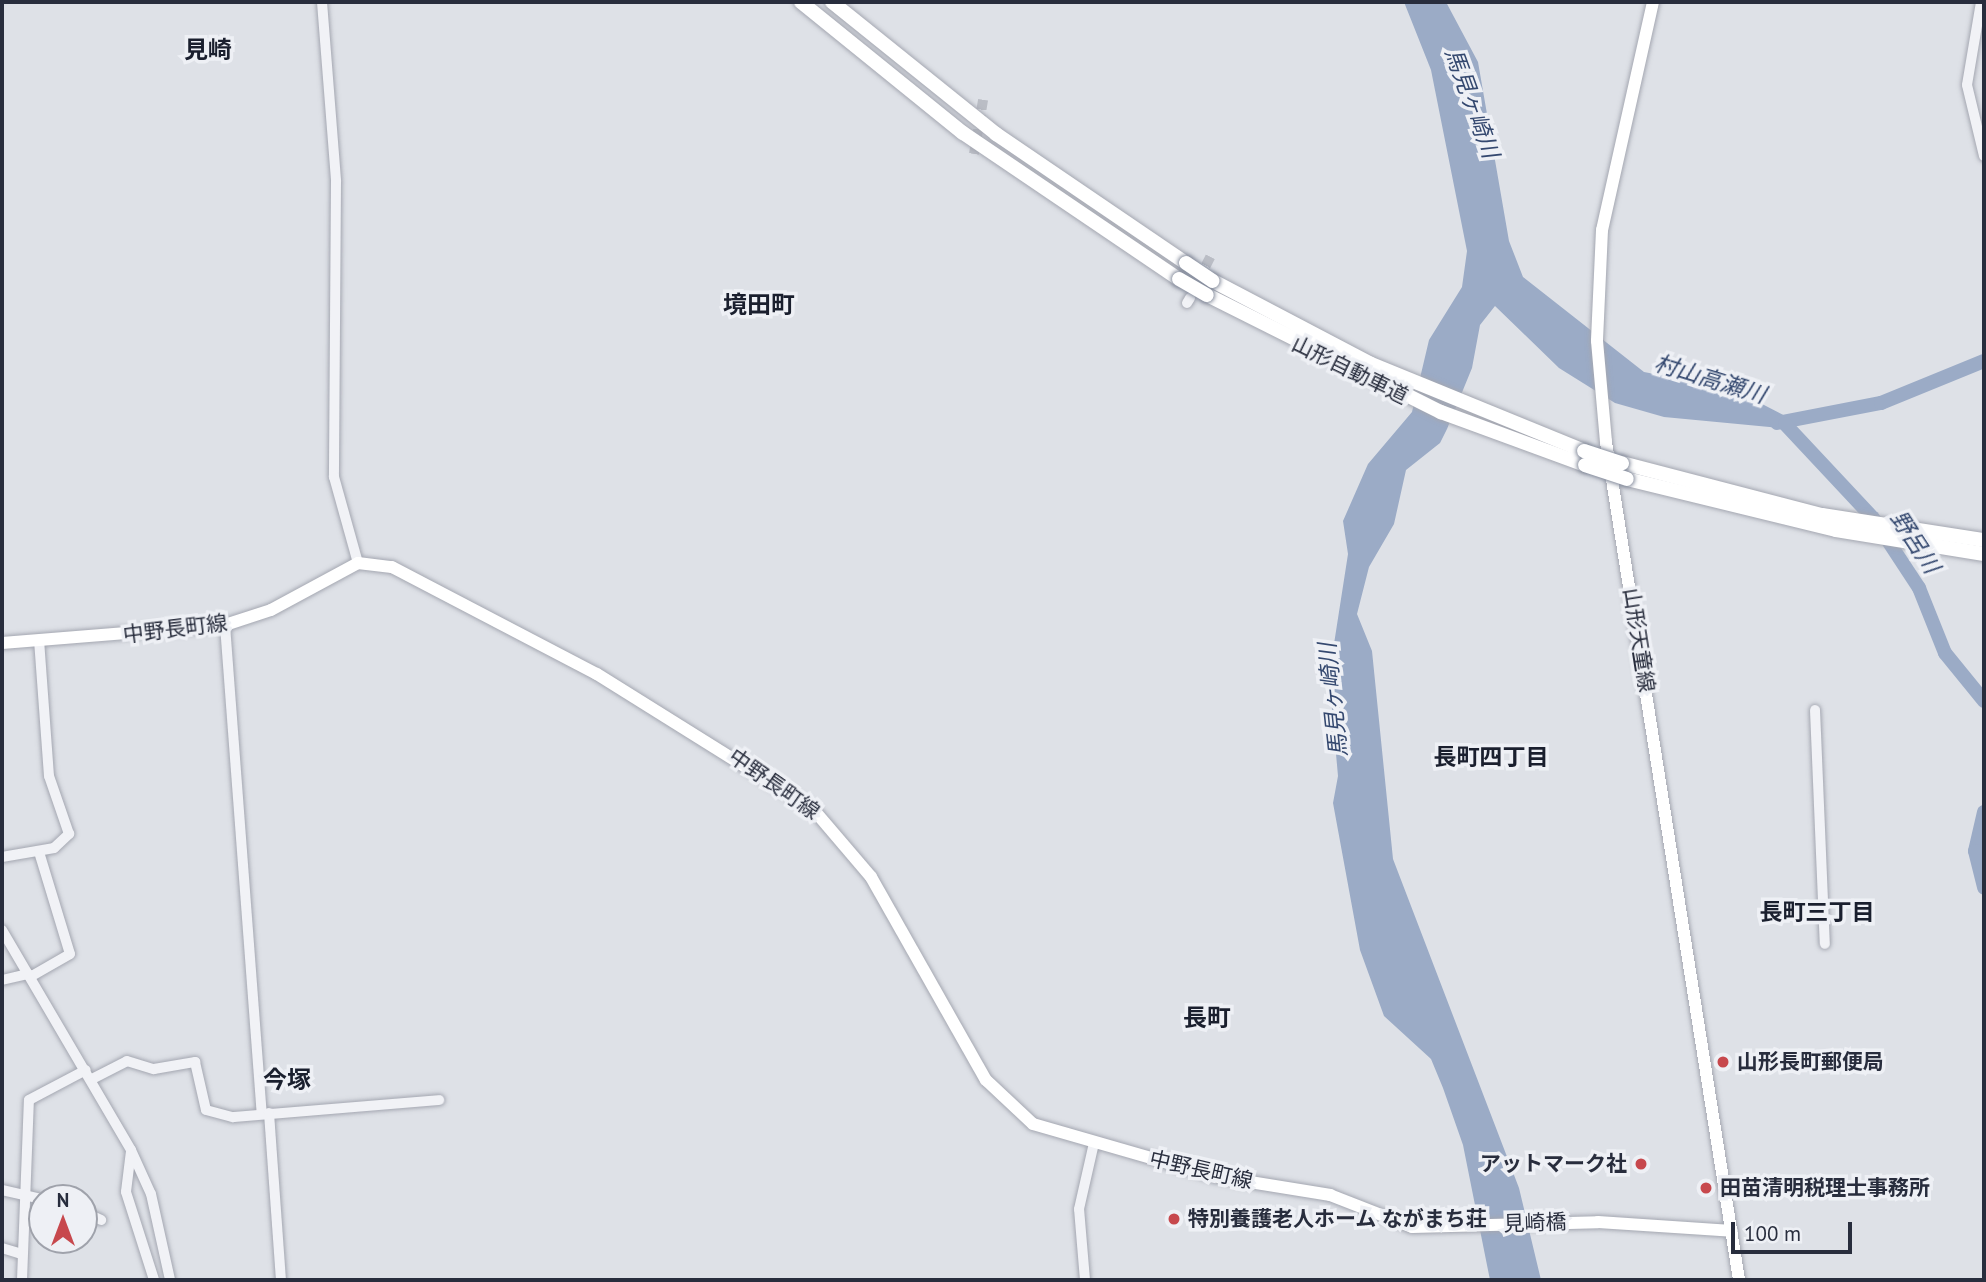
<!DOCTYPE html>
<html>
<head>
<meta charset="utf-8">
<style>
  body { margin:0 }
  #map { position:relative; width:1986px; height:1282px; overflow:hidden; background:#dee1e7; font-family:"PT Sans","Noto Sans JP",sans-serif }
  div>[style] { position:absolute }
  .water>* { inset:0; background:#9babc6 }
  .river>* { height:14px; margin:-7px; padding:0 7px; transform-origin:7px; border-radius:7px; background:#9babc6 }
  .minor-tunnel>* { height:10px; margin-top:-5px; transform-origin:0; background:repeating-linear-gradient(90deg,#babdc5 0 10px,transparent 0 15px) }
  .roads { filter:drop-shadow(0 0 2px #a4a7b1) drop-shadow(0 0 2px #a4a7b1) }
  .minor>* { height:10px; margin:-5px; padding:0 5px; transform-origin:5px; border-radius:5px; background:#f1f2f6 }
  .major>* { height:12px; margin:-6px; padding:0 6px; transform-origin:6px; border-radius:6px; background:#fff }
  .highway>* { height:14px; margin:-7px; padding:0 7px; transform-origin:7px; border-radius:7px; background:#fff }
  .bridges { filter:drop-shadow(0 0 2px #868d9d) drop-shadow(0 0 2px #868d9d) }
  .highway-bridge>* { height:14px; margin:-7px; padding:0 7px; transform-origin:7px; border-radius:7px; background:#fff }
  .dots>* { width:19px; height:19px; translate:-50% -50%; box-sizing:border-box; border:4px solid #eef0f5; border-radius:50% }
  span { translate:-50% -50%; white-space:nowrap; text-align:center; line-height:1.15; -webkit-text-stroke:7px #eef0f5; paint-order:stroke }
  .street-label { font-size:21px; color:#282d3d }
  .poi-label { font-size:21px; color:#282d3d; font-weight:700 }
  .left { translate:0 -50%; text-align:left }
  .right { translate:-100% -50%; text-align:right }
  .water-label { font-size:23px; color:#34486f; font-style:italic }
  .neighbourhood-label { font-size:23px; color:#1a1f2e; font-weight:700 }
  .quarter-label { font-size:24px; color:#1a1f2e; font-weight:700 }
  .frame { position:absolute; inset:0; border:4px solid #282d3d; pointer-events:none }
  .north { position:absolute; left:28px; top:1184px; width:70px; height:70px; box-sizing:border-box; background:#eef0f5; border:2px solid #9fa2ab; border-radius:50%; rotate:0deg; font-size:19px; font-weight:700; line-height:28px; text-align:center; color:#282d3d }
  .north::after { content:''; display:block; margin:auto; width:24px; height:32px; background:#c7484d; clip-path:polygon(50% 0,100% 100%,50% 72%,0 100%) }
  .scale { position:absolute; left:1731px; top:1222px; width:121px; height:32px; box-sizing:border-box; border:4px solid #282d3d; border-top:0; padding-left:9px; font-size:21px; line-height:24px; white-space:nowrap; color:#282d3d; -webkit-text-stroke:5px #eef0f5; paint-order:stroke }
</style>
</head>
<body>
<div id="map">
  <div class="water">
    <i style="clip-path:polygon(1404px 2px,1446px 2px,1478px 62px,1509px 241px,1523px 277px,1644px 372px,1733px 389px,1797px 422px,1790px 429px,1664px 417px,1615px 403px,1559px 368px,1495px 306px,1480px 325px,1472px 368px,1447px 429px,1440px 443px,1406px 470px,1394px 524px,1369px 567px,1357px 614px,1372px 651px,1393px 859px,1519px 1188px,1541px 1280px,1490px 1280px,1463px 1145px,1443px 1088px,1431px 1059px,1384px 1016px,1360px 950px,1333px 803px,1338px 776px,1329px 676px,1348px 554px,1343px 521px,1368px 464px,1412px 412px,1429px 340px,1462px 287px,1467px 251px,1431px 70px)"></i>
  </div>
  <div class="river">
    <i style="left:1777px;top:423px;width:106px;rotate:-10.9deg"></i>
    <i style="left:1881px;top:403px;width:111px;rotate:-22.2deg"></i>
    <i style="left:1785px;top:424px;width:129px;rotate:46.9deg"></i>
    <i style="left:1873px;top:518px;width:84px;rotate:56.7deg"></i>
    <i style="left:1919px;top:588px;width:70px;rotate:68.2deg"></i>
    <i style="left:1945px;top:653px;width:62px;rotate:50.9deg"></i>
    <i style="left:1984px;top:812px;width:40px;rotate:103deg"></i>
    <i style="left:1975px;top:851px;width:38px;rotate:76deg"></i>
  </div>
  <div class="minor-tunnel">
    <i style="left:974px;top:154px;width:55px;rotate:-80.5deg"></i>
    <i style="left:1199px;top:279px;width:25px;rotate:-63deg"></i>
  </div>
  <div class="roads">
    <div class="minor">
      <i style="left:322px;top:2px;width:180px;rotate:85.5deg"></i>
      <i style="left:336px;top:181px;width:296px;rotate:90.4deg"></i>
      <i style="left:334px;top:477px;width:89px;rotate:74.4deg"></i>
      <i style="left:1981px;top:2px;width:84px;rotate:99.6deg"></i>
      <i style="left:1967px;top:85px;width:73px;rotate:76.5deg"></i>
      <i style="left:1187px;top:303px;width:6px;rotate:-59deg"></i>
      <i style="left:225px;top:625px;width:489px;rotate:85.7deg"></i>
      <i style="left:1815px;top:710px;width:234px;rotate:87.6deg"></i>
      <i style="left:2px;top:857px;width:53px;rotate:-9.8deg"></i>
      <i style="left:54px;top:848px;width:21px;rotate:-43deg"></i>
      <i style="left:69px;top:834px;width:61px;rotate:-109deg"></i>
      <i style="left:49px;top:776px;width:135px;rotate:-94.2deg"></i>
      <i style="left:2px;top:930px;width:255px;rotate:59.6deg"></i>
      <i style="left:131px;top:1150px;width:48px;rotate:65.6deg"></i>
      <i style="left:151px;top:1194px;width:88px;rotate:77.5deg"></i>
      <i style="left:30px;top:977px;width:46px;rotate:-29.9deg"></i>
      <i style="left:70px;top:954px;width:107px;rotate:-106.9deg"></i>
      <i style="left:2px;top:980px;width:27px;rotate:-13deg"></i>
      <i style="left:92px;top:1079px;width:39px;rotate:-27deg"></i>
      <i style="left:127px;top:1061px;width:28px;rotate:17deg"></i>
      <i style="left:154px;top:1069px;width:42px;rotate:-9.7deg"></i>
      <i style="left:195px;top:1062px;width:49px;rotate:77.1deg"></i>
      <i style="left:206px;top:1110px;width:28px;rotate:15deg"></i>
      <i style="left:233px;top:1117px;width:207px;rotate:-4.7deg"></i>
      <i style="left:269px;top:1113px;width:167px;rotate:85.9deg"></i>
      <i style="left:131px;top:1151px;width:41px;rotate:97deg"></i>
      <i style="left:126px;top:1192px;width:92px;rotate:72.3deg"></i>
      <i style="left:2px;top:1190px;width:41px;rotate:12.7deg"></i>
      <i style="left:84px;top:1212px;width:19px;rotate:25deg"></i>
      <i style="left:2px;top:1248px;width:21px;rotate:17deg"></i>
      <i style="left:22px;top:1280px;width:180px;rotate:-87.8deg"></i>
      <i style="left:29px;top:1100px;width:64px;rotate:-27.8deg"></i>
      <i style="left:1085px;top:1280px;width:71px;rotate:-94.8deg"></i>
      <i style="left:1079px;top:1209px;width:68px;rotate:-77.2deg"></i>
    </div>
    <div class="major">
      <i style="left:1653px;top:2px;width:234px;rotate:102.6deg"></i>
      <i style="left:1602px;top:230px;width:111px;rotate:92.6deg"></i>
      <i style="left:1597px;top:341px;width:101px;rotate:84.9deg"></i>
      <i style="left:1606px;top:442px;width:848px;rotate:80.98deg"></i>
      <i style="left:2px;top:643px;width:224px;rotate:-4.6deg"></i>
      <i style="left:225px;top:625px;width:48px;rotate:-18.1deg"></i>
      <i style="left:271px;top:610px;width:99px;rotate:-28.4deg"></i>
      <i style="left:358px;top:563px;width:34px;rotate:7deg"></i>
      <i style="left:392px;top:567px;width:231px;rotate:27.6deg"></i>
      <i style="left:597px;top:674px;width:255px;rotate:32deg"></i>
      <i style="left:813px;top:809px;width:89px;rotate:49.5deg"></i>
      <i style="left:871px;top:877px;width:233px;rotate:60.5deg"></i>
      <i style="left:986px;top:1080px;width:64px;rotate:43.1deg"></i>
      <i style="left:1033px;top:1124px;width:187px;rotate:16.1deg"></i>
      <i style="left:1213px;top:1176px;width:119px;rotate:9.2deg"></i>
      <i style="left:1330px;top:1195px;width:88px;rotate:21.3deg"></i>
      <i style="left:1412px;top:1227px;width:186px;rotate:-1.5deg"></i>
      <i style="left:1598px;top:1222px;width:134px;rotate:3.8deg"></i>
    </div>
    <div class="highway">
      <i style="left:801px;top:2px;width:208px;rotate:39deg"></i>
      <i style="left:963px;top:133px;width:261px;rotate:34.1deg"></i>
      <i style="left:832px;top:2px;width:211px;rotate:38.8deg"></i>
      <i style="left:996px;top:134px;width:230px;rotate:34.2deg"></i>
      <i style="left:1213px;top:281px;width:178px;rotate:27.7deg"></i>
      <i style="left:1371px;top:364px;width:230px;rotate:22.2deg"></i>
      <i style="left:1207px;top:295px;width:262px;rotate:26.6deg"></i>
      <i style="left:1441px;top:412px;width:153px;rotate:20.2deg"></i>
      <i style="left:1622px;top:463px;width:207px;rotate:14.6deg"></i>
      <i style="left:1822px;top:515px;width:164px;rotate:8.8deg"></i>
      <i style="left:1627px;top:479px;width:215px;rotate:13.7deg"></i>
      <i style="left:1836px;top:530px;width:150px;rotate:9.2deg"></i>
    </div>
  </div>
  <div class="bridges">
    <div class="highway-bridge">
      <i style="left:1186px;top:263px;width:32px;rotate:34deg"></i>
      <i style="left:1179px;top:279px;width:32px;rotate:30deg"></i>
      <i style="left:1584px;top:451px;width:40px;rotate:18deg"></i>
      <i style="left:1585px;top:465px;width:44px;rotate:18.4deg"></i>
    </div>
  </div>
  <div class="dots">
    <i style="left:1723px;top:1062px;background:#c7484d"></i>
    <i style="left:1641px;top:1164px;background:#c7484d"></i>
    <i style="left:1706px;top:1188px;background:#c7484d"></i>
    <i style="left:1174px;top:1219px;background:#c7484d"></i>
  </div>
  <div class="street-label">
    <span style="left:1350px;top:370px;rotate:26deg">山形自動車道</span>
    <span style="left:175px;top:629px;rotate:-7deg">中野長町線</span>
    <span style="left:1639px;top:640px;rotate:81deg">山形天童線</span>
    <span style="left:774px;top:784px;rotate:35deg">中野長町線</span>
    <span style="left:1201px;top:1170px;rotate:13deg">中野長町線</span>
    <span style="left:1535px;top:1223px;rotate:-2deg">見崎橋</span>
  </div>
  <div class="poi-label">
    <span class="left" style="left:1737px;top:1062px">山形長町郵便局</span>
    <span class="right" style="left:1627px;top:1164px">アットマーク社</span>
    <span class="left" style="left:1720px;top:1188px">田苗清明税理士事務所</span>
    <span class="left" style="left:1188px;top:1219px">特別養護老人ホーム ながまち荘</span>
  </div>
  <div class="water-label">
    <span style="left:1472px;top:103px;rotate:70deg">馬見ヶ崎川</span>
    <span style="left:1710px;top:379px;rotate:17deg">村山高瀬川</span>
    <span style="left:1915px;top:542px;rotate:57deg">野呂川</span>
    <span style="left:1333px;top:700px;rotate:-96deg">馬見ヶ崎川</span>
  </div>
  <div class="neighbourhood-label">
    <span style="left:1491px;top:757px">長町四丁目</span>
    <span style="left:1817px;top:912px">長町三丁目</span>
  </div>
  <div class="quarter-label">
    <span style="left:208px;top:50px">見崎</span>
    <span style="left:759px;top:305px">境田町</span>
    <span style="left:1207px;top:1018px">長町</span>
    <span style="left:287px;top:1080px">今塚</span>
  </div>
  <div class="frame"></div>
  <div class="north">N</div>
  <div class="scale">100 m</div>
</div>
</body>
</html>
